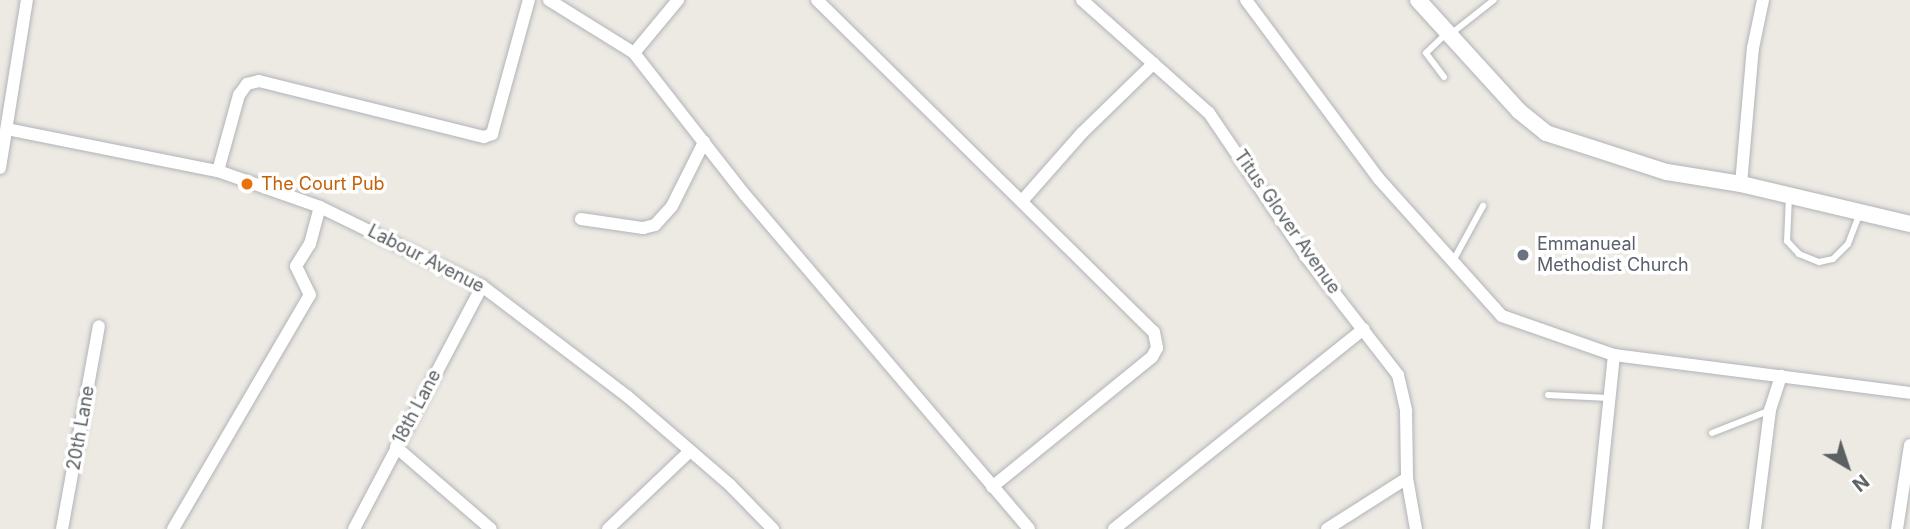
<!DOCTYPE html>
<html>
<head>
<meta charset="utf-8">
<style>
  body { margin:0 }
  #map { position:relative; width:1910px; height:529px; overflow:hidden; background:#ede9e3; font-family:Inter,sans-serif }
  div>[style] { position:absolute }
  .roads { filter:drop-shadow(0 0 2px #b0b4b8) drop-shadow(0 0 2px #b0b4b8) }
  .service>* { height:6px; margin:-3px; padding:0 3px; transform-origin:3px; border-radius:3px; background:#fff }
  .minor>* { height:12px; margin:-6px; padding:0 6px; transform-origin:6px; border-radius:6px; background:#fff }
  .tertiary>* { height:16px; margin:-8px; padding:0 8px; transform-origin:8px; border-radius:8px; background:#fff }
  .dots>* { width:19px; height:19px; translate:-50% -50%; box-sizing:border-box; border:4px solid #fff; border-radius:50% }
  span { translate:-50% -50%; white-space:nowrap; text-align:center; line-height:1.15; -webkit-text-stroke:7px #fff; paint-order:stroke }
  .food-label { font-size:18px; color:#c56008 }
  .left { translate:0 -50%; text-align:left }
  .street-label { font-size:18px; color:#5b6063 }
  .worship-label { font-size:18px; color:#5b616d }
  .north { position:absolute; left:1812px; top:431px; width:70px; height:70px; -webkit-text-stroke:5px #fff; paint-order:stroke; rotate:141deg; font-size:19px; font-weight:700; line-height:28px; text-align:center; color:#5b6063 }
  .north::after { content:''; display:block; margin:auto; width:24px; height:32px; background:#5b6063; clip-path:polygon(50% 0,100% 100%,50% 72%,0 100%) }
</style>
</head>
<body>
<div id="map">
  <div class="roads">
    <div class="service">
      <i style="left:1452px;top:33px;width:53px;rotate:-38.2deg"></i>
      <i style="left:1444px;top:77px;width:30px;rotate:-127deg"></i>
      <i style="left:1426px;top:53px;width:28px;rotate:-44deg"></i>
      <i style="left:1789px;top:196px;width:45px;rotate:92.5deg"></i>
      <i style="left:1787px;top:241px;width:18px;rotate:47deg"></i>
      <i style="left:1799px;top:254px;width:22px;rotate:22deg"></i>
      <i style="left:1819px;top:262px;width:14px;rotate:-12deg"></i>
      <i style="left:1833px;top:259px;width:21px;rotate:-45deg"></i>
      <i style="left:1848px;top:244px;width:33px;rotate:-69deg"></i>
      <i style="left:1453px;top:261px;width:63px;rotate:-61.4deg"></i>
      <i style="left:1548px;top:395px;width:61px;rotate:2.8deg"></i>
      <i style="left:1712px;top:433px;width:60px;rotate:-21.4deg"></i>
    </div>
    <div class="minor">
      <i style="left:549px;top:0;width:100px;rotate:31.9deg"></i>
      <i style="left:634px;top:53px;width:180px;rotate:52deg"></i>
      <i style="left:745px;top:195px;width:438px;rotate:49.6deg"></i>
      <i style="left:817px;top:0;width:473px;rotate:44.6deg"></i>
      <i style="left:1154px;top:332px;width:16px;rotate:79deg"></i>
      <i style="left:1157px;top:348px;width:10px;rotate:119deg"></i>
      <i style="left:1152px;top:357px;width:206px;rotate:140.9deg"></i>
      <i style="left:1082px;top:0;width:170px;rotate:41.7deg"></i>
      <i style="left:1209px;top:113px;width:176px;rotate:55.9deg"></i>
      <i style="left:1308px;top:259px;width:147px;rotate:52.2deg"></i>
      <i style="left:1398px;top:375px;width:37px;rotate:77deg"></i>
      <i style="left:1406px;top:411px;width:67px;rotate:89.1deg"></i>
      <i style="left:1407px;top:478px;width:52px;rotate:80deg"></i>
      <i style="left:1246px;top:0;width:223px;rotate:53.4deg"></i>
      <i style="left:1379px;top:179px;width:184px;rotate:48.1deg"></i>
      <i style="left:1502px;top:316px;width:119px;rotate:19.2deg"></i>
      <i style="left:1614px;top:355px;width:298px;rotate:7.3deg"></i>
      <i style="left:634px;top:53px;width:69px;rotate:-50.3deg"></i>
      <i style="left:7px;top:129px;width:215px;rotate:11.3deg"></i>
      <i style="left:218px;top:171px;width:108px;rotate:19.4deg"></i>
      <i style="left:320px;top:207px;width:180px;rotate:26deg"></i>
      <i style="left:482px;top:286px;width:182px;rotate:37.2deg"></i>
      <i style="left:627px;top:396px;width:136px;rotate:40.8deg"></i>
      <i style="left:730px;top:485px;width:62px;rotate:45.7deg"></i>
      <i style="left:0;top:168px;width:170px;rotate:-80.9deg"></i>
      <i style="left:218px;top:171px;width:79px;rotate:-74.6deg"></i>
      <i style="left:239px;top:95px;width:14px;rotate:-54deg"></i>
      <i style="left:247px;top:84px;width:12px;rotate:-14deg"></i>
      <i style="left:259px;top:81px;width:232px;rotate:14deg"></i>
      <i style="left:484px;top:137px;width:9px;rotate:-21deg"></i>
      <i style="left:492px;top:134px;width:139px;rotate:-74.6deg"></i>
      <i style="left:1741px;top:184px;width:137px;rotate:-85deg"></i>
      <i style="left:1753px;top:48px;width:49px;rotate:-78.2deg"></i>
      <i style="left:1022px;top:201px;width:91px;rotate:-48.6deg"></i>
      <i style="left:1082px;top:133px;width:100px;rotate:-44.2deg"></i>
      <i style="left:581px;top:219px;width:63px;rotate:8.3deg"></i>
      <i style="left:643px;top:228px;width:12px;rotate:-14deg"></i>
      <i style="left:655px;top:225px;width:25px;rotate:-48deg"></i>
      <i style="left:672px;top:206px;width:72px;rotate:-63.4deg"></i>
      <i style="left:396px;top:447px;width:125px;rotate:40.8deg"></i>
      <i style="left:62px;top:529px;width:206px;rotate:-79.7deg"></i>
      <i style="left:173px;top:529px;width:271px;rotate:-59.7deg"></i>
      <i style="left:310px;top:295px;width:32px;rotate:-116deg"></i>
      <i style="left:296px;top:266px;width:26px;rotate:-58deg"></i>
      <i style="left:310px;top:244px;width:38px;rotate:-75deg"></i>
      <i style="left:354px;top:529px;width:275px;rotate:-62.2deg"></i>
      <i style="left:608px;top:529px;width:113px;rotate:-43.6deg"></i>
      <i style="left:1114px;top:529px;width:320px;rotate:-38.7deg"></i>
      <i style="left:1327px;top:529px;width:95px;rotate:-32.5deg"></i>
      <i style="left:1596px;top:529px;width:175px;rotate:-84.1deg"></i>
      <i style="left:1755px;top:529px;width:120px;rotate:-82.8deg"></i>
      <i style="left:1770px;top:410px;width:36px;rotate:-72deg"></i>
      <i style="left:1897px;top:529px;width:85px;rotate:-81.2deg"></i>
    </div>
    <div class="tertiary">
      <i style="left:1418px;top:0;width:150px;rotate:47.7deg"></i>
      <i style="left:1519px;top:111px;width:35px;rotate:39deg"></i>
      <i style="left:1546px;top:133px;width:127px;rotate:17.9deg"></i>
      <i style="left:1667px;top:172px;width:75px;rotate:9.2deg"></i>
      <i style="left:1741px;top:184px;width:174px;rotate:13.3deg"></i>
    </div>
  </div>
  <div class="dots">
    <i style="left:247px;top:184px;background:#e8710a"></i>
    <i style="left:1523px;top:255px;background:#6b7280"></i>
  </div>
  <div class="food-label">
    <span class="left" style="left:261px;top:184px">The Court Pub</span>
  </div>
  <div class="street-label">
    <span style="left:1287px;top:222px;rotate:55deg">Titus Glover Avenue</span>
    <span style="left:426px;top:259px;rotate:27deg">Labour Avenue</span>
    <span style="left:417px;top:407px;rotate:-62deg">18th Lane</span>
    <span style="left:81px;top:428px;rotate:-80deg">20th Lane</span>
  </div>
  <div class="worship-label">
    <span class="left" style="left:1537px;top:255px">Emmanueal<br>Methodist Church</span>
  </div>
  <div class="north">N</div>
</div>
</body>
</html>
